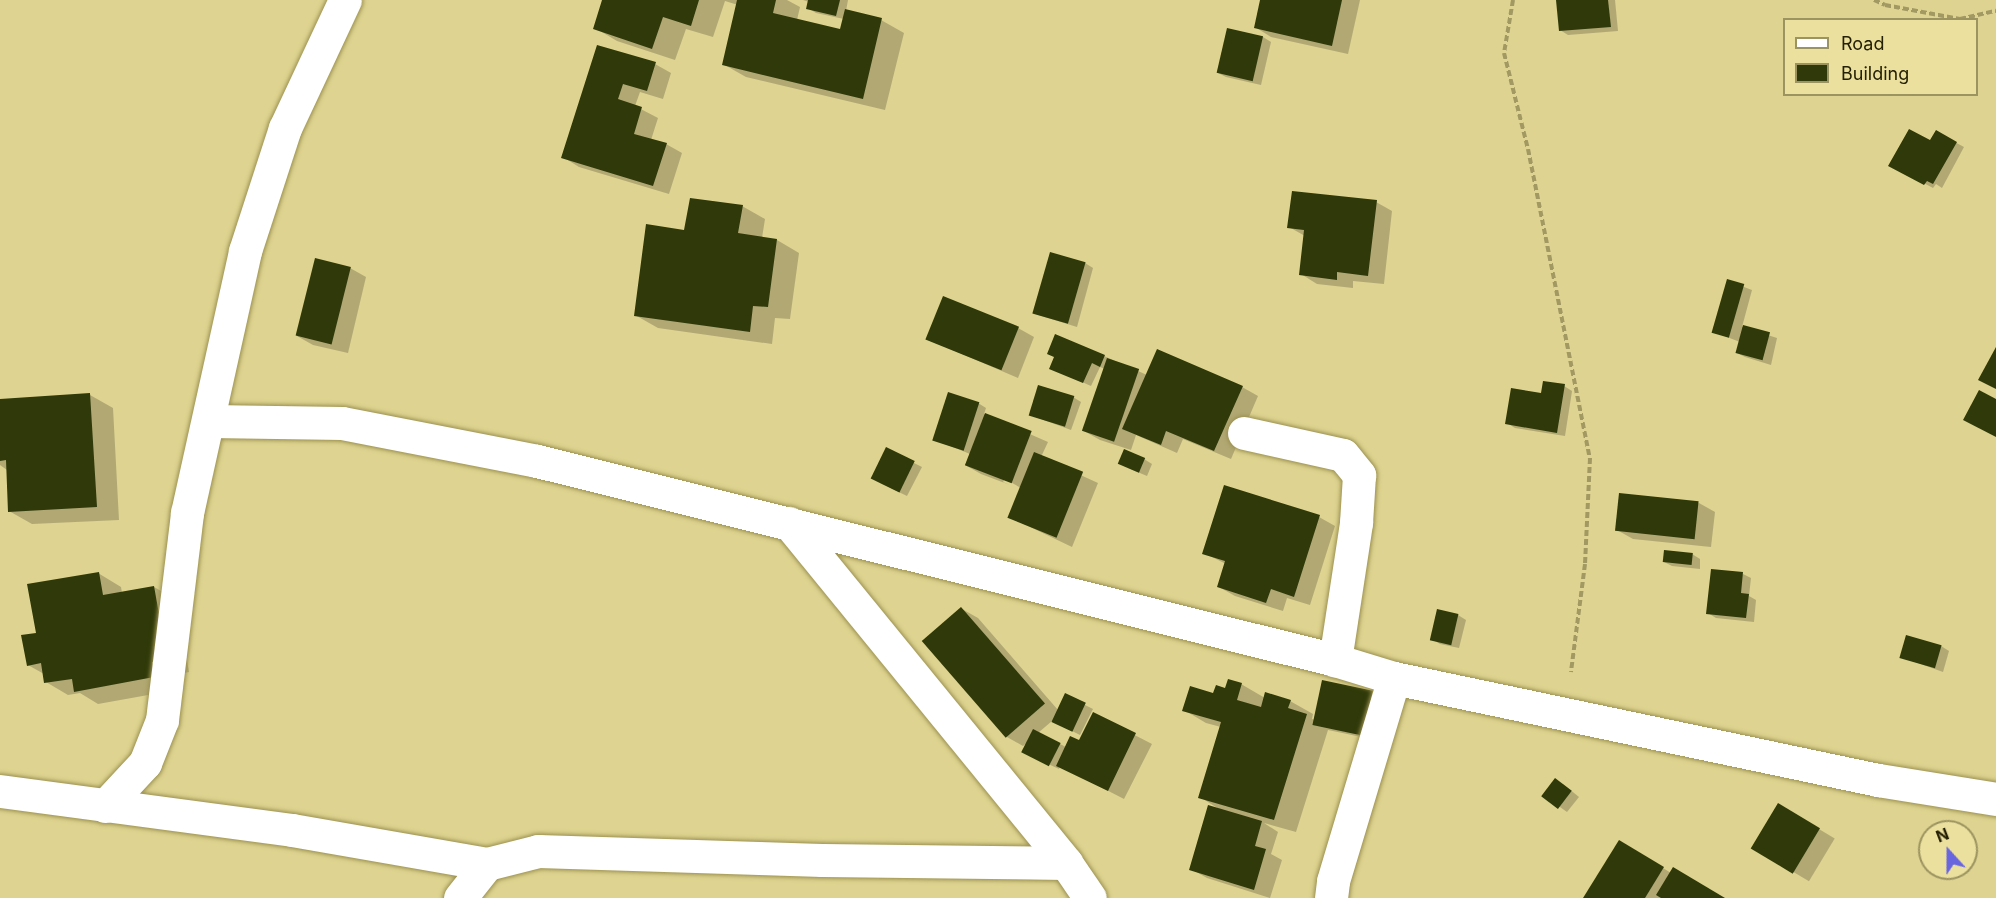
<!DOCTYPE html>
<html>
<head>
<meta charset="utf-8">
<style>
  body { margin:0 }
  #map { position:relative; width:1996px; height:898px; overflow:hidden; background:#ded390; font-family:Inter,sans-serif }
  div>[style] { position:absolute }
  .shadow>* { inset:0; background:#0003; transform-origin:0 0 }
  .building>* { inset:0; background:#2f3909; transform-origin:0 0 }
  .path>* { height:4px; margin-top:-2px; transform-origin:0; background:repeating-linear-gradient(90deg,#a19862 0 6px,transparent 0 9px) }
  .roads { filter:drop-shadow(0 0 2px #9c9150) drop-shadow(0 0 2px #9c9150) }
  .street>* { height:33px; margin:-16.5px; padding:0 16.5px; transform-origin:16.5px; border-radius:16.5px; background:#fff }
  span { translate:-50% -50%; white-space:nowrap; text-align:center; line-height:1.15; -webkit-text-stroke:6px #ebe09d; paint-order:stroke }
  .legend { position:absolute; left:1783px; top:18px; width:195px; height:78px; box-sizing:border-box; background:#ebe09d; border:2px solid #9b9360; margin:0; padding:8px 10px; list-style:none; font-size:18px; color:#242005 }
  .legend li { display:flex; align-items:center; gap:12px; height:30px }
  .legend b { width:30px; border:2px solid #9b9360 }
  .north { position:absolute; left:1918px; top:820px; width:60px; height:60px; box-sizing:border-box; background:#ebe09d; border:2px solid #9b9360; border-radius:50%; rotate:339deg; font-size:16px; font-weight:700; line-height:24px; text-align:center; color:#242005 }
  .north::after { content:''; display:block; margin:auto; width:21px; height:27px; background:#6865df; clip-path:polygon(50% 0,100% 100%,50% 72%,0 100%) }
</style>
</head>
<body>
<div id="map">
  <div class="shadow">
    <i style="clip-path:polygon(604px 0,787px 0,800px 7px,797px 20px,841px 31px,844px 19px,816px 13px,808px 8px,809px 2px,803px 0,848px 0,846px 11px,881px 20px,904px 33px,885px 110px,746px 77px,723px 64px,738px 5px,725px 1px,713px 37px,686px 29px,675px 60px,617px 41px,595px 28px)"></i>
    <i style="clip-path:polygon(1261px 0,1360px 0,1348px 54px,1271px 37px,1255px 27px)"></i>
    <i style="clip-path:polygon(1558px 0,1615px 0,1618px 31px,1568px 35px,1560px 30px)"></i>
    <i style="clip-path:polygon(1228px 30px,1263px 37px,1271px 42px,1261px 85px,1226px 77px,1218px 73px)"></i>
    <i style="clip-path:polygon(598px 47px,655px 64px,671px 73px,663px 99px,640px 92px,635px 106px,658px 118px,651px 140px,666px 144px,682px 153px,669px 194px,579px 167px,563px 157px)"></i>
    <i style="clip-path:polygon(1936px 132px,1964px 147px,1942px 188px,1936px 184px,1933px 188px,1890px 165px,1930px 142px)"></i>
    <i style="clip-path:polygon(1376px 202px,1392px 211px,1384px 284px,1353px 281px,1353px 288px,1317px 284px,1301px 274px,1305px 236px,1289px 227px)"></i>
    <i style="clip-path:polygon(742px 206px,765px 219px,762px 238px,777px 240px,799px 253px,790px 319px,775px 318px,772px 344px,658px 328px,635px 315px,686px 232px)"></i>
    <i style="clip-path:polygon(1085px 263px,1093px 268px,1077px 327px,1035px 314px)"></i>
    <i style="clip-path:polygon(350px 268px,366px 277px,348px 353px,313px 345px,297px 336px)"></i>
    <i style="clip-path:polygon(1728px 281px,1752px 290px,1742px 327px,1777px 338px,1771px 365px,1745px 357px,1737px 353px,1740px 342px,1714px 332px)"></i>
    <i style="clip-path:polygon(1018px 328px,1034px 337px,1018px 378px,927px 339px)"></i>
    <i style="clip-path:polygon(1104px 356px,1147px 375px,1242px 387px,1258px 396px,1231px 459px,1183px 439px,1177px 453px,1136px 435px,1131px 450px,1100px 440px,1084px 431px,1105px 369px,1100px 367px,1091px 386px,1050px 368px)"></i>
    <i style="clip-path:polygon(1564px 386px,1572px 391px,1565px 436px,1515px 428px,1507px 423px,1542px 394px)"></i>
    <i style="clip-path:polygon(90px 395px,113px 408px,119px 520px,32px 524px,9px 511px,7px 470px,0 465px,0 400px)"></i>
    <i style="clip-path:polygon(1073px 397px,1081px 402px,1071px 430px,1030px 415px)"></i>
    <i style="clip-path:polygon(978px 403px,986px 408px,984px 414px,1048px 442px,1041px 457px,1098px 483px,1072px 547px,1009px 517px,1021px 488px,1005px 479px,1003px 482px,1010px 485px,981px 474px,965px 465px,970px 454px,933px 439px)"></i>
    <i style="clip-path:polygon(1144px 459px,1152px 464px,1147px 476px,1128px 468px)"></i>
    <i style="clip-path:polygon(914px 463px,922px 467px,907px 496px,880px 483px)"></i>
    <i style="clip-path:polygon(1699px 503px,1715px 512px,1711px 547px,1633px 539px,1617px 530px)"></i>
    <i style="clip-path:polygon(1319px 517px,1335px 526px,1310px 605px,1287px 598px,1283px 611px,1235px 596px,1219px 587px,1226px 564px,1204px 553px)"></i>
    <i style="clip-path:polygon(1692px 554px,1700px 559px,1700px 569px,1672px 566px,1664px 562px)"></i>
    <i style="clip-path:polygon(98px 573px,121px 587px,122px 593px,154px 587px,177px 600px,189px 672px,174px 675px,176px 690px,98px 704px,80px 693px,68px 695px,46px 682px,44px 674px,28px 665px,38px 634px)"></i>
    <i style="clip-path:polygon(1743px 574px,1751px 578px,1749px 596px,1756px 600px,1754px 622px,1716px 618px,1708px 613px)"></i>
    <i style="clip-path:polygon(962px 609px,978px 618px,1058px 710px,1085px 705px,1093px 709px,1080px 735px,1052px 721px,1038px 733px,1066px 747px,1079px 742px,1094px 714px,1152px 744px,1124px 799px,1060px 766px,1059px 769px,1031px 756px,1029px 741px,1023px 746px,1007px 737px)"></i>
    <i style="clip-path:polygon(1458px 615px,1466px 620px,1459px 648px,1440px 644px,1432px 639px)"></i>
    <i style="clip-path:polygon(1941px 646px,1949px 651px,1943px 672px,1901px 657px)"></i>
    <i style="clip-path:polygon(1241px 684px,1265px 698px,1290px 701px,1313px 714px,1312px 719px,1315px 720px,1371px 739px,1328px 730px,1296px 832px,1264px 823px,1278px 832px,1271px 854px,1282px 860px,1270px 898px,1207px 878px,1191px 869px,1219px 809px,1200px 797px,1221px 727px,1206px 723px,1184px 710px)"></i>
    <i style="clip-path:polygon(1563px 784px,1579px 797px,1567px 812px,1543px 795px)"></i>
    <i style="left:1779px;top:805px;width:65px;height:50px;rotate:31deg"></i>
    <i style="clip-path:polygon(1642px 855px,1671px 873px,1723px 898px,1585px 898px)"></i>
  </div>
  <div class="building">
    <i style="clip-path:polygon(602px 0,699px 0,691px 26px,663px 17px,652px 49px,593px 29px)"></i>
    <i style="clip-path:polygon(737px 0,776px 0,773px 13px,840px 29px,845px 9px,882px 18px,863px 99px,722px 65px)"></i>
    <i style="clip-path:polygon(808px 0,840px 0,836px 16px,806px 9px)"></i>
    <i style="clip-path:polygon(1260px 0,1342px 0,1332px 46px,1254px 28px)"></i>
    <i style="clip-path:polygon(1556px 0,1608px 0,1611px 27px,1559px 31px)"></i>
    <i style="left:1227px;top:28px;width:37px;height:46px;rotate:13deg"></i>
    <i style="clip-path:polygon(597px 45px,656px 62px,647px 91px,623px 84px,618px 99px,642px 107px,634px 134px,667px 143px,653px 186px,561px 158px)"></i>
    <i style="clip-path:polygon(1909px 129px,1930px 140px,1936px 130px,1957px 142px,1933px 184px,1927px 181px,1924px 185px,1888px 166px)"></i>
    <i style="clip-path:polygon(1292px 191px,1377px 200px,1368px 276px,1337px 272px,1337px 280px,1299px 275px,1304px 230px,1287px 228px)"></i>
    <i style="clip-path:polygon(690px 198px,743px 205px,738px 233px,777px 239px,768px 307px,753px 306px,750px 332px,634px 316px,646px 224px,684px 230px)"></i>
    <i style="left:1050px;top:252px;width:37px;height:64px;rotate:16deg"></i>
    <i style="left:315px;top:258px;width:37px;height:80px;rotate:14deg"></i>
    <i style="left:1727px;top:279px;width:18px;height:56px;rotate:16deg"></i>
    <i style="left:943px;top:296px;width:82px;height:47px;rotate:22deg"></i>
    <i style="left:1743px;top:325px;width:28px;height:29px;rotate:15deg"></i>
    <i style="clip-path:polygon(1055px 334px,1105px 355px,1100px 367px,1092px 363px,1083px 383px,1049px 369px,1054px 357px,1047px 354px)"></i>
    <i style="clip-path:polygon(1996px 347px,1996px 389px,1978px 380px)"></i>
    <i style="clip-path:polygon(1157px 349px,1243px 386px,1214px 451px,1166px 431px,1161px 445px,1122px 429px)"></i>
    <i style="left:1107px;top:358px;width:34px;height:77px;rotate:19deg"></i>
    <i style="clip-path:polygon(1543px 381px,1565px 384px,1557px 433px,1505px 424px,1511px 388px,1541px 393px)"></i>
    <i style="left:1038px;top:385px;width:38px;height:32px;rotate:17deg"></i>
    <i style="clip-path:polygon(1979px 390px,1996px 399px,1996px 437px,1963px 420px)"></i>
    <i style="left:948px;top:392px;width:33px;height:51px;rotate:18deg"></i>
    <i style="clip-path:polygon(90px 393px,97px 507px,8px 512px,6px 460px,0 461px,0 399px)"></i>
    <i style="left:985px;top:413px;width:50px;height:56px;rotate:21deg"></i>
    <i style="left:886px;top:447px;width:32px;height:35px;rotate:26deg"></i>
    <i style="left:1124px;top:449px;width:23px;height:16px;rotate:23deg"></i>
    <i style="left:1034px;top:452px;width:53px;height:71px;rotate:22deg"></i>
    <i style="clip-path:polygon(1224px 485px,1320px 515px,1294px 597px,1271px 589px,1266px 603px,1217px 587px,1225px 561px,1202px 554px)"></i>
    <i style="left:1619px;top:493px;width:80px;height:38px;rotate:6deg"></i>
    <i style="left:1664px;top:550px;width:29px;height:12px;rotate:6deg"></i>
    <i style="clip-path:polygon(1711px 569px,1743px 572px,1741px 593px,1749px 594px,1746px 618px,1706px 614px)"></i>
    <i style="clip-path:polygon(99px 572px,103px 595px,154px 586px,167px 659px,152px 662px,154px 677px,74px 692px,72px 679px,44px 683px,41px 663px,27px 666px,21px 635px,36px 633px,27px 584px)"></i>
    <i style="left:961px;top:607px;width:128px;height:52px;rotate:49deg"></i>
    <i style="left:1437px;top:609px;width:22px;height:32px;rotate:13deg"></i>
    <i style="left:1906px;top:635px;width:37px;height:24px;rotate:16deg"></i>
    <i style="clip-path:polygon(1228px 679px,1242px 683px,1237px 700px,1261px 707px,1265px 692px,1291px 700px,1288px 708px,1307px 714px,1274px 820px,1198px 798px,1221px 722px,1182px 711px,1190px 686px,1213px 693px,1216px 685px,1225px 688px)"></i>
    <i style="left:1322px;top:680px;width:52px;height:46px;rotate:12deg"></i>
    <i style="left:1065px;top:693px;width:23px;height:32px;rotate:25deg"></i>
    <i style="clip-path:polygon(1093px 712px,1136px 733px,1108px 791px,1056px 766px,1070px 736px,1079px 740px)"></i>
    <i style="left:1033px;top:729px;width:31px;height:26px;rotate:27deg"></i>
    <i style="left:1555px;top:778px;width:21px;height:23px;rotate:37deg"></i>
    <i style="left:1778px;top:803px;width:49px;height:53px;rotate:31deg"></i>
    <i style="clip-path:polygon(1208px 805px,1262px 821px,1255px 846px,1266px 849px,1254px 890px,1189px 870px)"></i>
    <i style="clip-path:polygon(1619px 840px,1664px 867px,1645px 898px,1583px 898px)"></i>
    <i style="clip-path:polygon(1673px 867px,1725px 898px,1661px 898px,1656px 895px)"></i>
  </div>
  <div class="path">
    <i style="left:1513px;top:0;width:54px;rotate:99.6deg"></i>
    <i style="left:1504px;top:53px;width:99px;rotate:76deg"></i>
    <i style="left:1528px;top:149px;width:315px;rotate:78.7deg"></i>
    <i style="left:1590px;top:458px;width:106px;rotate:92.7deg"></i>
    <i style="left:1585px;top:564px;width:109px;rotate:97.4deg"></i>
    <i style="left:1874px;top:0;width:12px;rotate:24deg"></i>
    <i style="left:1885px;top:5px;width:76px;rotate:10.6deg"></i>
    <i style="left:1960px;top:19px;width:37px;rotate:-13deg"></i>
  </div>
  <div class="roads">
    <div class="street">
      <i style="left:209px;top:421px;width:133px;rotate:0.9deg"></i>
      <i style="left:342px;top:423px;width:199px;rotate:11deg"></i>
      <i style="left:537px;top:461px;width:822px;rotate:14deg"></i>
      <i style="left:1335px;top:660px;width:62px;rotate:17deg"></i>
      <i style="left:1394px;top:678px;width:495px;rotate:11.9deg"></i>
      <i style="left:1878px;top:780px;width:120px;rotate:9.1deg"></i>
      <i style="left:1244px;top:433px;width:101px;rotate:12.5deg"></i>
      <i style="left:1343px;top:455px;width:26px;rotate:51deg"></i>
      <i style="left:1359px;top:475px;width:48px;rotate:93.6deg"></i>
      <i style="left:1356px;top:523px;width:139px;rotate:98.7deg"></i>
      <i style="left:789px;top:523px;width:439px;rotate:50.8deg"></i>
      <i style="left:1066px;top:863px;width:42px;rotate:55.6deg"></i>
      <i style="left:0;top:791px;width:295px;rotate:7.6deg"></i>
      <i style="left:292px;top:830px;width:198px;rotate:9.9deg"></i>
      <i style="left:105px;top:806px;width:59px;rotate:-47.1deg"></i>
      <i style="left:145px;top:763px;width:46px;rotate:-68.4deg"></i>
      <i style="left:162px;top:720px;width:209px;rotate:-83.1deg"></i>
      <i style="left:187px;top:513px;width:268px;rotate:-77.5deg"></i>
      <i style="left:245px;top:251px;width:129px;rotate:-72deg"></i>
      <i style="left:285px;top:128px;width:141px;rotate:-64.9deg"></i>
      <i style="left:460px;top:898px;width:43px;rotate:-51.5deg"></i>
      <i style="left:487px;top:864px;width:53px;rotate:-14.3deg"></i>
      <i style="left:538px;top:851px;width:284px;rotate:1.8deg"></i>
      <i style="left:822px;top:860px;width:244px;rotate:0.7deg"></i>
      <i style="left:1331px;top:898px;width:17px;rotate:-83deg"></i>
      <i style="left:1333px;top:881px;width:212px;rotate:-73.3deg"></i>
    </div>
  </div>
  <ul class="legend">
  <li><b style="height:8px;background:#fff"></b>Road</li>
  <li><b style="height:16px;background:#2f3909"></b>Building</li>
  </ul>
  <div class="north">N</div>
</div>
</body>
</html>
